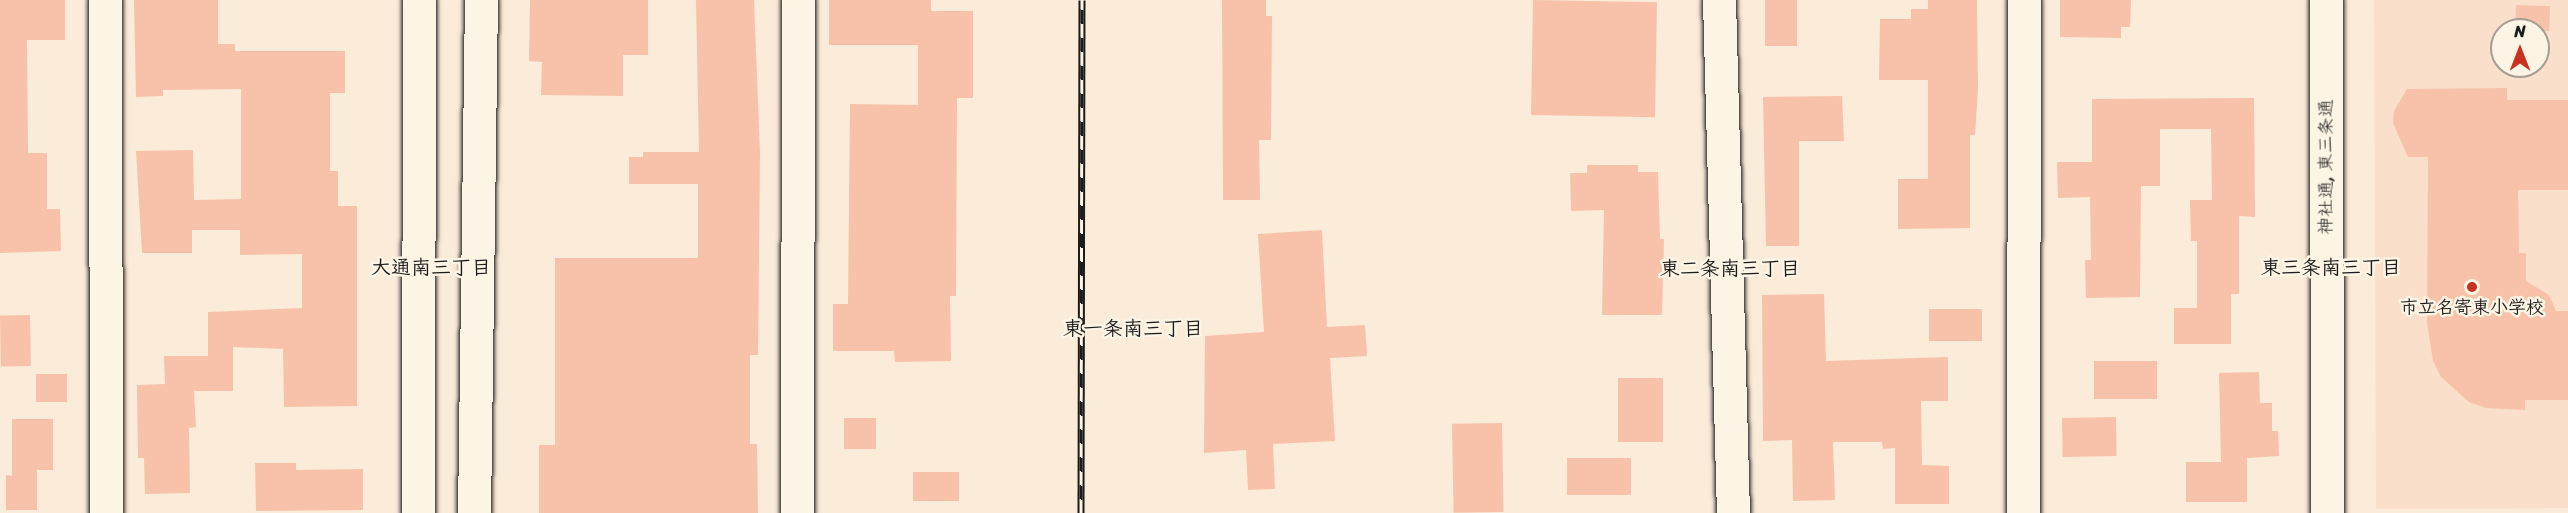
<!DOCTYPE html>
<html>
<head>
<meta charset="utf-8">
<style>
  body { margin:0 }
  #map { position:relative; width:2568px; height:513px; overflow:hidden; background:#fbebd9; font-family:Sriracha,"Klee One",sans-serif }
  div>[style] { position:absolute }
  .built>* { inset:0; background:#fadfcb }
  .building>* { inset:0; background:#f7c2a9; transform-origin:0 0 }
  .roads { filter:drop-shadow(0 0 2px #1c1c1c) drop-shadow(0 0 2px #1c1c1c) }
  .minor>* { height:33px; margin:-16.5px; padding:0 16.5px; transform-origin:16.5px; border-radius:16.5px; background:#fcf5e5 }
  .rail>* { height:7px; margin-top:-3.5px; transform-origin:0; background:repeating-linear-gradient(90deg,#fcf5e5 0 14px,#1c1c1c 0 28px); box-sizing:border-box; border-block:2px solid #1c1c1c }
  .dots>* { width:16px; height:16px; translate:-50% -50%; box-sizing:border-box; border:3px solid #fcf5e5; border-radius:50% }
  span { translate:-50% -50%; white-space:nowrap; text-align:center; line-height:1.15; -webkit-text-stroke:5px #fcf5e5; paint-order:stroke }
  .street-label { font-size:18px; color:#1c1c1c }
  .poi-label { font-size:18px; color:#1c1c1c; font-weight:700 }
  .neighbourhood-label { font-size:20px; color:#1c1c1c; font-weight:700 }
  .north { position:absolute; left:2490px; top:18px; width:60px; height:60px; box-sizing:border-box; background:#fcf5e5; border:2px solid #a29e95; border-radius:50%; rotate:0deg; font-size:16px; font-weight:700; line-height:24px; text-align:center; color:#1c1c1c }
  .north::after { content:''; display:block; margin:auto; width:21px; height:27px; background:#c8321e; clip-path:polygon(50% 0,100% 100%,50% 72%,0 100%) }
</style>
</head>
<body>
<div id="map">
  <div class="built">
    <i style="clip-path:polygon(evenodd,2374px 0,2568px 0,2568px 508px,2376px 509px,2374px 0,2502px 30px,2538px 30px,2538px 66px,2502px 66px,2502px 30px)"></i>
  </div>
  <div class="building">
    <i style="clip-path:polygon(0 0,65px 0,65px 40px,27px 40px,28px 153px,47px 153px,47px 209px,60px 209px,61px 251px,0 253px)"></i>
    <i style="clip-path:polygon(134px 0,218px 0,218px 44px,235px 44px,235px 51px,345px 51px,345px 93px,330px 93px,330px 171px,338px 171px,338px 206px,357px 206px,357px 406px,284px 407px,283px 349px,233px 347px,233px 391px,194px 391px,196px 427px,189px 428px,190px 493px,145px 494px,144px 458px,138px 458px,137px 385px,165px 384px,164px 356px,208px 356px,208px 312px,302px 308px,302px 254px,240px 255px,240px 230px,192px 230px,192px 253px,142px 253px,136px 151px,193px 150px,194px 200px,241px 199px,241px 89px,163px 90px,163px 96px,136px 97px)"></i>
    <i style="clip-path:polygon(530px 0,648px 0,648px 55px,623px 55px,623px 96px,541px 95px,542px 62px,529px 61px)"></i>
    <i style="clip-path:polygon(696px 0,754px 0,760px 154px,758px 355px,750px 355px,750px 444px,757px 444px,758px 513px,539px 513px,539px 445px,555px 445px,555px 258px,698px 258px,698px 184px,629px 184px,629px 157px,643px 157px,643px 152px,699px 152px)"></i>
    <i style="clip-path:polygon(829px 0,931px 0,931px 11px,973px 11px,973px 98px,957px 98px,956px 296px,950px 296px,951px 361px,895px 362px,894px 351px,833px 351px,833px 304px,848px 304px,850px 104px,918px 105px,918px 45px,829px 45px)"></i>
    <i style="clip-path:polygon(1222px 0,1266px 0,1266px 16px,1272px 16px,1271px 140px,1259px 140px,1260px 200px,1223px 200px)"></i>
    <i style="left:1533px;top:0;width:124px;height:115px;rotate:1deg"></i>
    <i style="left:1765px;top:0;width:32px;height:46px"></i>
    <i style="clip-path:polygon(1928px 0,1977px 0,1978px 89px,1975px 135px,1970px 135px,1970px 228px,1898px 229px,1898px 179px,1928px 179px,1928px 80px,1879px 80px,1880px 19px,1911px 19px,1911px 9px,1928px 9px)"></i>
    <i style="clip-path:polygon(2060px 0,2131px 0,2130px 27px,2121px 27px,2121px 38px,2060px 37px)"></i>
    <i style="left:2516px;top:5px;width:34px;height:25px;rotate:2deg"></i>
    <i style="clip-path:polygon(2507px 88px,2507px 100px,2568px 100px,2568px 190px,2518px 190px,2519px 253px,2526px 253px,2526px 281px,2549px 295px,2556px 311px,2568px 311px,2568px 400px,2525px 400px,2525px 410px,2486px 408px,2469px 402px,2441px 377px,2433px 361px,2427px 323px,2428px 157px,2408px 157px,2393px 123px,2394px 111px,2407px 89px)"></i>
    <i style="clip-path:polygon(1842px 96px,1844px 141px,1799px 141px,1799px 246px,1766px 246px,1763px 97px)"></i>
    <i style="clip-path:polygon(2254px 98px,2255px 217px,2239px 216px,2239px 294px,2231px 294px,2231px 344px,2174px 344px,2174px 308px,2197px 308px,2197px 241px,2191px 241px,2190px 200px,2212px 200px,2211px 129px,2160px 129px,2160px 186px,2141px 186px,2140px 297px,2086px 298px,2085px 260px,2091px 260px,2090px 197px,2058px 198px,2057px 162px,2092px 162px,2092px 99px)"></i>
    <i style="clip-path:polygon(1587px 165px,1638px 165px,1638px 172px,1658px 172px,1660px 239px,1664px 239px,1662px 315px,1602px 315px,1604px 210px,1571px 211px,1570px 173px,1587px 173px)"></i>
    <i style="clip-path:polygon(1322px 230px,1327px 327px,1365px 325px,1367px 356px,1330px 358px,1335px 441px,1273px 444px,1275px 489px,1248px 490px,1246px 450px,1204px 453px,1205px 336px,1264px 332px,1258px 234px)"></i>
    <i style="clip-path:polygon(1824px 294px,1826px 361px,1948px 357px,1948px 401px,1921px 401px,1922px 465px,1949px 466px,1949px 504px,1895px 504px,1895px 448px,1883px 449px,1882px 442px,1833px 442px,1835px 500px,1793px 501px,1792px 440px,1763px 441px,1762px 295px)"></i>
    <i style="left:1929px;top:309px;width:53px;height:32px"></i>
    <i style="left:30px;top:315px;width:51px;height:30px;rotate:89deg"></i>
    <i style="left:2094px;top:361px;width:63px;height:38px"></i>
    <i style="clip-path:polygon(2259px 372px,2260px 403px,2272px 403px,2272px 431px,2278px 431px,2279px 456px,2247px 458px,2247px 502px,2186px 502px,2186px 462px,2221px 462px,2219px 373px)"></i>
    <i style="left:36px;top:374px;width:31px;height:28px"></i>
    <i style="left:1618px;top:378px;width:45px;height:64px"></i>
    <i style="left:2116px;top:417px;width:39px;height:54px;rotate:89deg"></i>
    <i style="left:844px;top:418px;width:32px;height:31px"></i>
    <i style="clip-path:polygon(12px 419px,53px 419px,53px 470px,37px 470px,37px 510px,6px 510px,6px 475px,12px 476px)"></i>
    <i style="left:1502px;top:423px;width:89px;height:50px;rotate:89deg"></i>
    <i style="left:1567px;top:458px;width:64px;height:37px"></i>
    <i style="clip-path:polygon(255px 463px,296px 463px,296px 470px,363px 469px,363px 510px,256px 511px)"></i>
    <i style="left:913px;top:472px;width:46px;height:29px"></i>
  </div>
  <div class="roads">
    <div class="minor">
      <i style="left:105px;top:0;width:513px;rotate:89.89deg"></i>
      <i style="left:1719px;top:0;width:513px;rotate:88.44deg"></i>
      <i style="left:2326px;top:0;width:513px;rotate:89.89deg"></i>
      <i style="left:418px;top:513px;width:513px;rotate:-89.89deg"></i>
      <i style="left:474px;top:513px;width:513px;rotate:-89.22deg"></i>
      <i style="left:797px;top:513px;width:513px;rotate:-89.89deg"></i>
      <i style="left:2023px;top:513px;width:513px;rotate:-89.89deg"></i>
    </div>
  </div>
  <div class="rail">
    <i style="left:1081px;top:513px;width:513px;rotate:-89.89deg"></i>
  </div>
  <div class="dots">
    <i style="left:2472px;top:287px;background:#c8321e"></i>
  </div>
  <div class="street-label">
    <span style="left:2326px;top:167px;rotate:-90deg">神社通, 東三条通</span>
  </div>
  <div class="poi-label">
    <span style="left:2472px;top:307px">市立名寄東小学校</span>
  </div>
  <div class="neighbourhood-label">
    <span style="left:431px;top:267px">大通南三丁目</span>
    <span style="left:2331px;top:267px">東三条南三丁目</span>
    <span style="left:1730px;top:268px">東二条南三丁目</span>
    <span style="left:1133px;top:328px">東一条南三丁目</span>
  </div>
  <div class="north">N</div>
</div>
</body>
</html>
